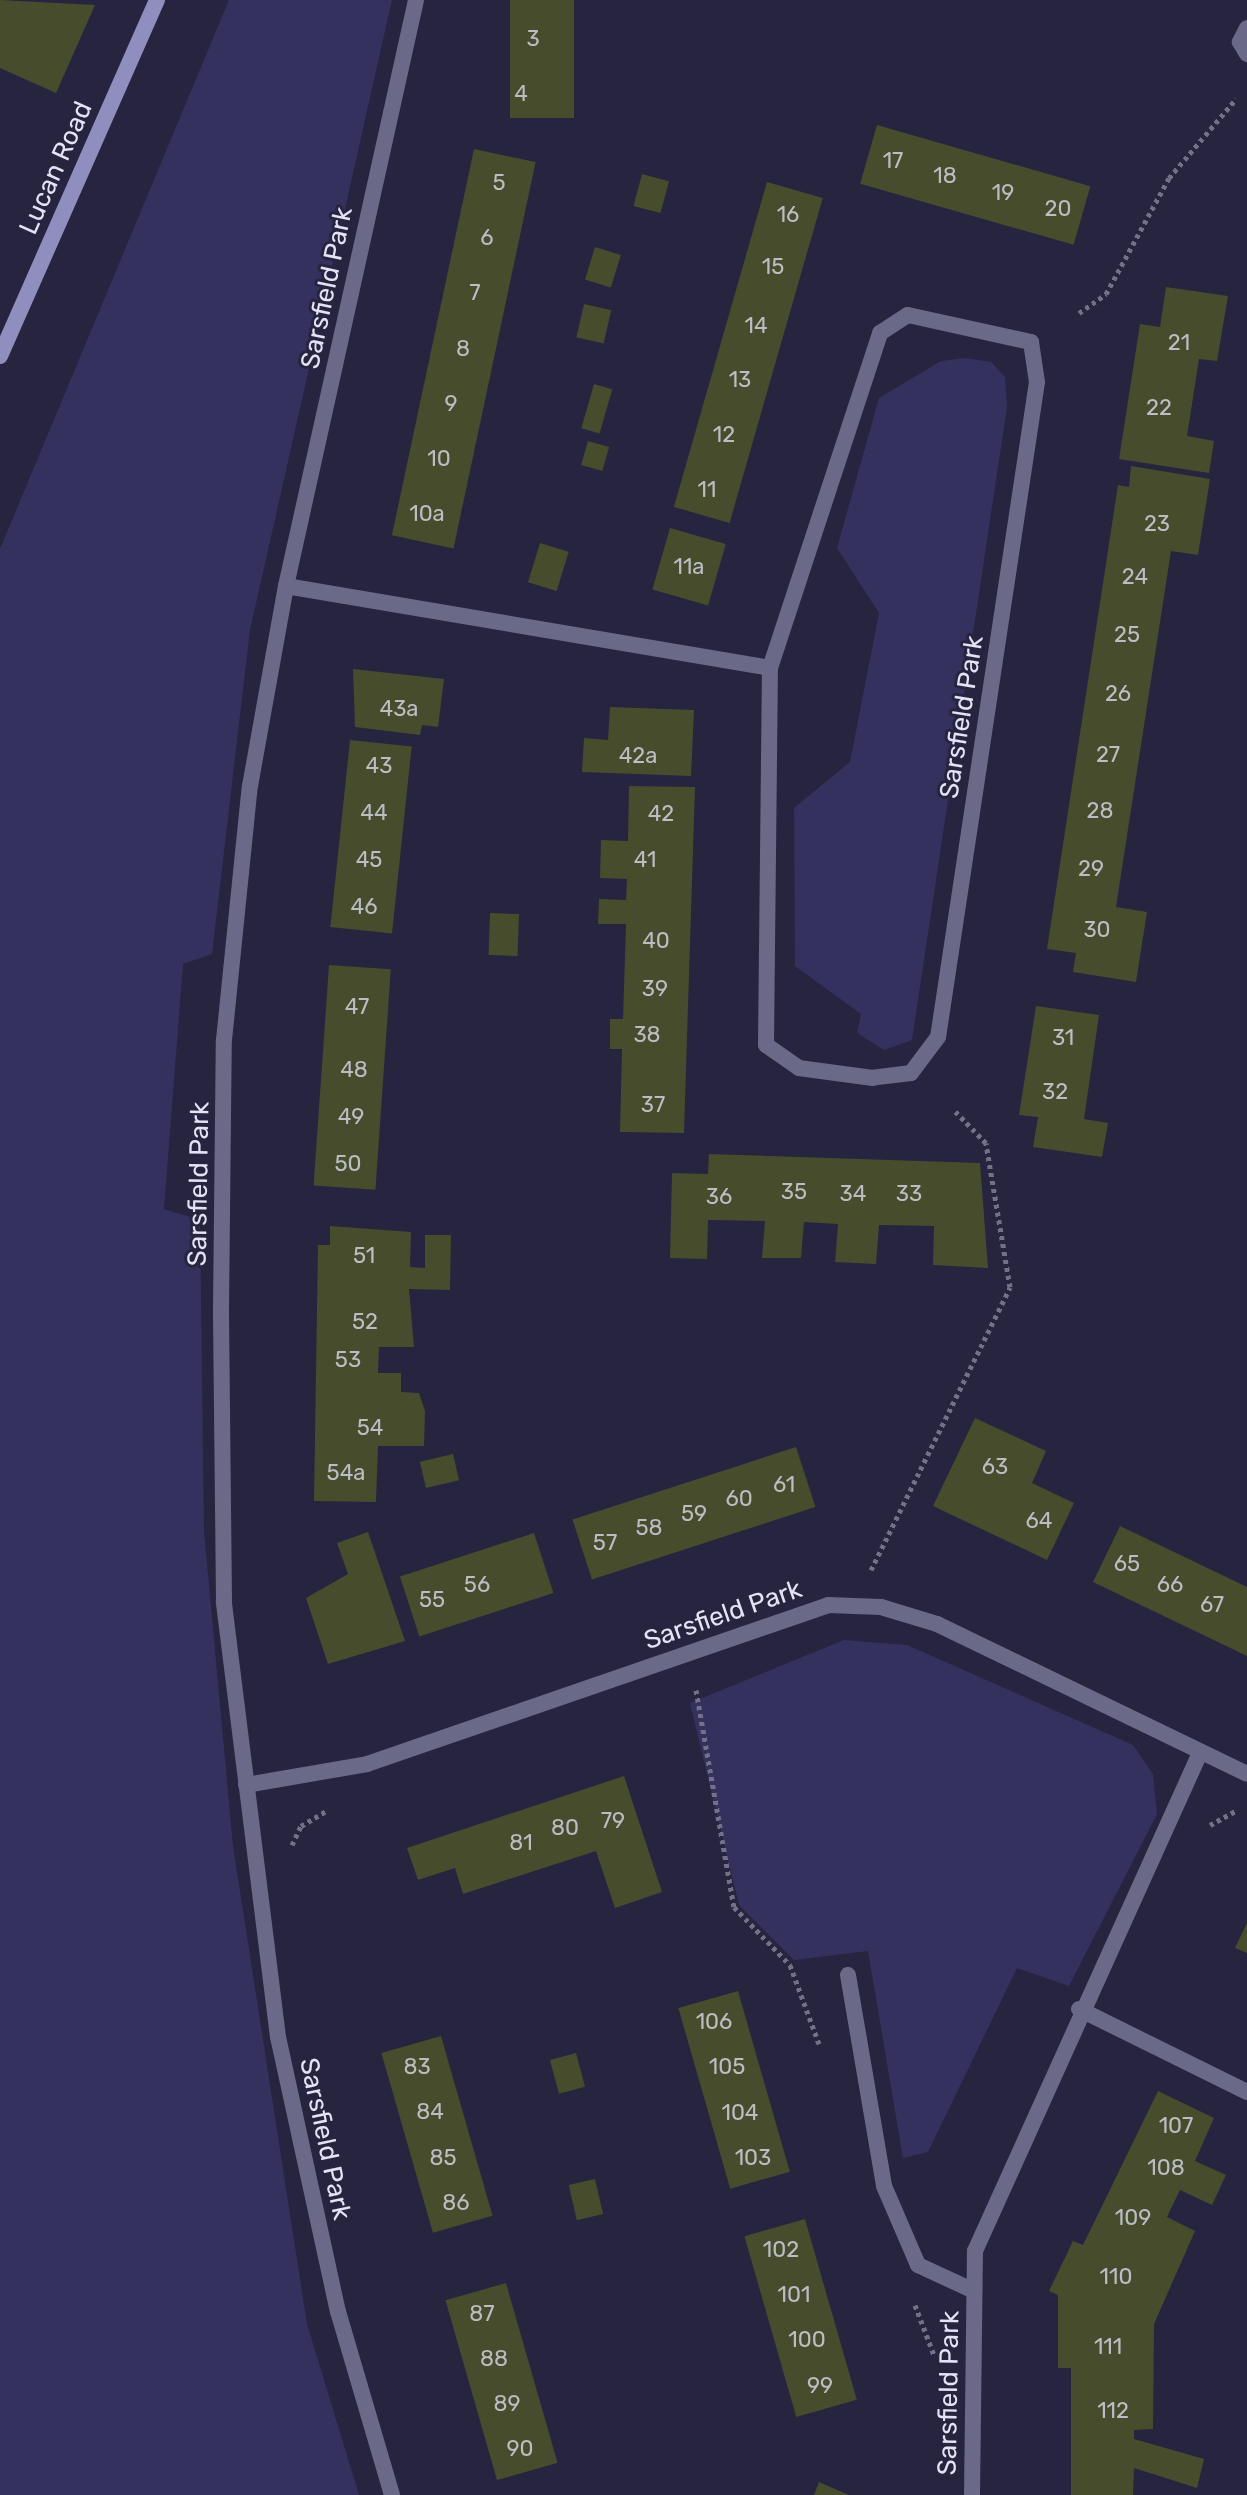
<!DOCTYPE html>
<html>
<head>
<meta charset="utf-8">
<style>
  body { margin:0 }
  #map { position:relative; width:1247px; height:2495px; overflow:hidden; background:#26243f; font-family:Rubik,sans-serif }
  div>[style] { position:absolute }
  .green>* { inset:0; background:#35315f }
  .building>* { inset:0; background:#474c2d; transform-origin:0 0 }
  .path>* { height:5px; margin-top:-2.5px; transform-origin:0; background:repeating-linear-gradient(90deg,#717188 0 4px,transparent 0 8px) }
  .service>* { height:16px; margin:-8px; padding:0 8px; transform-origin:8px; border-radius:8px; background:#6a6988 }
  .minor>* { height:16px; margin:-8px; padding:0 8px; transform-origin:8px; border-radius:8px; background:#6a6988 }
  .secondary>* { height:16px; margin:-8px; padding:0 8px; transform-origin:8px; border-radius:8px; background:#8f8ebe }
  span { translate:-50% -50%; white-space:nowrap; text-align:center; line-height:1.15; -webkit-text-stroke:6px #26243f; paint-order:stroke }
  .number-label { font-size:22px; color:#bbbdc3 }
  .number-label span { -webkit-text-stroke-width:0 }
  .street-label { font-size:26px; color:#e2e3f5 }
</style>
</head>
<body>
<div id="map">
  <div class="green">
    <i style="clip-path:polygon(229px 0,392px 0,250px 630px,212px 954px,183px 964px,164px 1209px,200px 1220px,204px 1531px,233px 1846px,307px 2324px,359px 2495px,0 2495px,0 549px)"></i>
    <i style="clip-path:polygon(965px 358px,991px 362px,1005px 377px,1007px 407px,912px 1040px,884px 1050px,857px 1033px,861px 1014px,795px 966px,794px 808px,850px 762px,879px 613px,837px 548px,879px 398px,941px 361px)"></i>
    <i style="clip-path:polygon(844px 1640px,907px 1645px,1133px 1745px,1153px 1774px,1157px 1814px,1069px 1986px,1017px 1968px,928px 2152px,903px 2158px,868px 1951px,794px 1960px,739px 1905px,690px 1703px)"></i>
  </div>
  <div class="building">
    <i style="clip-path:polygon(0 0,95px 5px,56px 93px,0 68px)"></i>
    <i style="left:510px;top:0;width:64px;height:118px"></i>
    <i style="left:877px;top:125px;width:222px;height:61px;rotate:16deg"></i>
    <i style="left:474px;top:149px;width:63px;height:395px;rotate:12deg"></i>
    <i style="left:642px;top:174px;width:28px;height:33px;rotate:15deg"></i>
    <i style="left:767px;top:182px;width:58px;height:338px;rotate:16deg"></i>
    <i style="left:595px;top:247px;width:27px;height:34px;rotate:17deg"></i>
    <i style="clip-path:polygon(1166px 287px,1228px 296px,1217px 361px,1199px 359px,1187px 436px,1214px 441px,1209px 473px,1119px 459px,1140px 324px,1160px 327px)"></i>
    <i style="left:584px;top:304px;width:28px;height:34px;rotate:13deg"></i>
    <i style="left:594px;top:384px;width:19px;height:46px;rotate:16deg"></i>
    <i style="left:588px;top:441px;width:22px;height:25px;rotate:16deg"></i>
    <i style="clip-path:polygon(1131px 466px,1210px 479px,1198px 555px,1171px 551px,1116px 907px,1147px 912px,1136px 982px,1073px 972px,1076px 953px,1047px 949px,1118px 485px,1129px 487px)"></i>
    <i style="left:670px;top:528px;width:58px;height:64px;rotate:16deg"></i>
    <i style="left:540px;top:543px;width:30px;height:41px;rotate:17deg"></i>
    <i style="clip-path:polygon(353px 669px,444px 679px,438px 727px,422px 725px,420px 735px,355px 727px)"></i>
    <i style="clip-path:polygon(610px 707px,694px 710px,691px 776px,582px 772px,584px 738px,608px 740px)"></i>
    <i style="left:350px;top:740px;width:62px;height:188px;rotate:6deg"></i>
    <i style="clip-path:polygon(629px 786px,695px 787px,684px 1133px,620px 1132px,622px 1049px,610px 1049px,610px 1019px,623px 1019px,626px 924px,598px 924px,599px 899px,626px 900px,627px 879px,600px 878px,601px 840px,628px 841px)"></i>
    <i style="left:490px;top:913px;width:29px;height:42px;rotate:2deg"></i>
    <i style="left:329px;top:965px;width:62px;height:221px;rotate:4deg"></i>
    <i style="clip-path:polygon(1036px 1006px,1099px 1015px,1084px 1119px,1108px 1123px,1102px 1157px,1033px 1147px,1038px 1117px,1019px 1115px)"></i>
    <i style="clip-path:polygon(709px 1154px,980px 1163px,988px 1268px,933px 1265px,934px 1226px,879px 1225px,876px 1264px,835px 1262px,838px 1224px,804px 1222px,801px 1258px,762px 1258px,765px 1221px,708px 1220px,707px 1259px,670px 1258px,672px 1173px,708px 1174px)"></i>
    <i style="clip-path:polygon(330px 1226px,411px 1232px,410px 1267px,425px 1268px,425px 1235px,451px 1235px,450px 1290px,409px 1289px,414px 1347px,379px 1347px,378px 1373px,401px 1373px,401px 1392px,419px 1393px,425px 1411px,424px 1446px,378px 1446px,376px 1502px,314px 1501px,318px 1245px,330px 1245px)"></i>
    <i style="clip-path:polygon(975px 1418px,1046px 1451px,1032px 1483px,1074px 1503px,1047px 1560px,933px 1506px)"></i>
    <i style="left:796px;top:1447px;width:63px;height:235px;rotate:72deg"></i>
    <i style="left:453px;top:1454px;width:27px;height:34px;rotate:77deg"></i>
    <i style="clip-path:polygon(1120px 1526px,1247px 1587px,1247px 1656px,1093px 1582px)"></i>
    <i style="clip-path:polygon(368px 1532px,405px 1641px,328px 1664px,306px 1598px,348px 1574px,337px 1543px)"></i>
    <i style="left:534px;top:1533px;width:63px;height:141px;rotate:72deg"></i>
    <i style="clip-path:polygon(624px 1776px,662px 1892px,615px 1908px,596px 1851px,463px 1894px,455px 1868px,418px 1880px,407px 1848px)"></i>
    <i style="clip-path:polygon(1247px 1923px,1247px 1953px,1235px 1948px)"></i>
    <i style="left:738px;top:1991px;width:188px;height:62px;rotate:74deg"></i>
    <i style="left:441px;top:2036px;width:187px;height:62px;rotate:74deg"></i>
    <i style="left:576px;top:2053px;width:35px;height:27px;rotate:75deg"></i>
    <i style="clip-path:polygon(1158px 2091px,1214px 2118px,1195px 2161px,1226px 2175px,1212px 2205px,1180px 2190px,1167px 2217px,1195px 2231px,1154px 2324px,1153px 2429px,1134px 2430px,1134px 2439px,1204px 2459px,1197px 2488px,1134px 2468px,1133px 2495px,1071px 2495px,1071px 2368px,1058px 2368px,1058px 2295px,1049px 2291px,1073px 2241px,1083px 2245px)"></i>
    <i style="left:595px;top:2179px;width:36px;height:27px;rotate:77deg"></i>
    <i style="left:805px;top:2219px;width:188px;height:63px;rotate:74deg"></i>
    <i style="left:506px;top:2283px;width:187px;height:63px;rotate:74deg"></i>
    <i style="clip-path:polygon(819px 2482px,849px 2495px,814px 2495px)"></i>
  </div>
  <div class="path">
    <i style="left:1079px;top:313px;width:33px;rotate:-35deg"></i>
    <i style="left:1106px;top:294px;width:132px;rotate:-61.5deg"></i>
    <i style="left:1169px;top:178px;width:104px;rotate:-49.7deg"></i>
    <i style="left:871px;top:1570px;width:315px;rotate:-63.8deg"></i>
    <i style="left:1010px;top:1287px;width:146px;rotate:-99.5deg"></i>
    <i style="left:986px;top:1143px;width:46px;rotate:-134.1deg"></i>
    <i style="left:696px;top:1690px;width:220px;rotate:80.1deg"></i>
    <i style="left:734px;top:1907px;width:81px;rotate:46deg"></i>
    <i style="left:790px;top:1965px;width:84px;rotate:69.8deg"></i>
    <i style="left:1210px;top:1825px;width:29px;rotate:-29deg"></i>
    <i style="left:292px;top:1845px;width:21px;rotate:-65deg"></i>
    <i style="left:301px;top:1826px;width:29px;rotate:-31deg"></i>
    <i style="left:915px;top:2305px;width:53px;rotate:69.2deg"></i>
  </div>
  <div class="service">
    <i style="left:1079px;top:2009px;width:187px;rotate:26.3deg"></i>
  </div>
  <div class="minor">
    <i style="left:1247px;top:28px;width:16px;rotate:117deg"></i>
    <i style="left:1240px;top:42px;width:14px;rotate:60deg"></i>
    <i style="left:286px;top:586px;width:491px;rotate:9.6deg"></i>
    <i style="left:770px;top:668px;width:353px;rotate:-71.8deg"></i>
    <i style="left:880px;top:333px;width:33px;rotate:-33deg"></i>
    <i style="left:908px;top:315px;width:126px;rotate:12.4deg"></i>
    <i style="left:1031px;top:342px;width:40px;rotate:81.5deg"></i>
    <i style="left:1037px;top:382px;width:662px;rotate:98.59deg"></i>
    <i style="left:938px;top:1037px;width:45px;rotate:126.9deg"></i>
    <i style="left:911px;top:1073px;width:38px;rotate:173deg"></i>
    <i style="left:873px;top:1078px;width:75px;rotate:-172.3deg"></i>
    <i style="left:799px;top:1068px;width:40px;rotate:-145.1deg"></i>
    <i style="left:766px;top:1045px;width:377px;rotate:-89.4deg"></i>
    <i style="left:246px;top:1785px;width:123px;rotate:-9.8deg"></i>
    <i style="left:367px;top:1764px;width:488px;rotate:-19deg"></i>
    <i style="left:828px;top:1605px;width:53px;rotate:2.2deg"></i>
    <i style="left:881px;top:1607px;width:59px;rotate:16.9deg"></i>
    <i style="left:937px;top:1624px;width:344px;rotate:25.8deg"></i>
    <i style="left:848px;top:1975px;width:214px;rotate:80.3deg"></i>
    <i style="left:884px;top:2186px;width:86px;rotate:66.7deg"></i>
    <i style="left:918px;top:2265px;width:62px;rotate:24.9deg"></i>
    <i style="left:392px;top:2495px;width:191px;rotate:-106.4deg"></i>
    <i style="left:338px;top:2312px;width:281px;rotate:-102.3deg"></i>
    <i style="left:278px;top:2037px;width:439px;rotate:-97.1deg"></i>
    <i style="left:224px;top:1601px;width:293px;rotate:-90.6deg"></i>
    <i style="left:221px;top:1308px;width:268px;rotate:-89.4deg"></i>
    <i style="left:224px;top:1040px;width:255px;rotate:-84.2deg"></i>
    <i style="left:250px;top:786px;width:203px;rotate:-79.8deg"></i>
    <i style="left:286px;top:586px;width:600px;rotate:-77.49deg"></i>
    <i style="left:972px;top:2495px;width:244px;rotate:-89.3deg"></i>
    <i style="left:975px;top:2251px;width:546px;rotate:-65.69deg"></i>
  </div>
  <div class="secondary">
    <i style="left:0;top:356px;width:389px;rotate:-66.2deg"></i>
  </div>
  <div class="number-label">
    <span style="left:533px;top:39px">3</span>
    <span style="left:521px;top:94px">4</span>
    <span style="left:893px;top:161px">17</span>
    <span style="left:945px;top:176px">18</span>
    <span style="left:499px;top:183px">5</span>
    <span style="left:1003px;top:193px">19</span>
    <span style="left:1058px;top:209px">20</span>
    <span style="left:788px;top:215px">16</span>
    <span style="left:487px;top:238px">6</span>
    <span style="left:773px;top:267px">15</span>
    <span style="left:475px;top:293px">7</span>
    <span style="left:756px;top:326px">14</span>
    <span style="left:1179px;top:343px">21</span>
    <span style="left:463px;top:349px">8</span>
    <span style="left:740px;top:380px">13</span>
    <span style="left:451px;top:404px">9</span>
    <span style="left:1159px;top:408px">22</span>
    <span style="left:724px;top:435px">12</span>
    <span style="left:439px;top:459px">10</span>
    <span style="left:707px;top:490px">11</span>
    <span style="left:427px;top:514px">10a</span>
    <span style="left:1157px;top:524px">23</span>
    <span style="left:689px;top:567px">11a</span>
    <span style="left:1135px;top:577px">24</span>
    <span style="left:1127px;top:635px">25</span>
    <span style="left:1118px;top:694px">26</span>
    <span style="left:399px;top:709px">43a</span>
    <span style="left:1108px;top:755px">27</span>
    <span style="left:638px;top:756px">42a</span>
    <span style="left:379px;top:766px">43</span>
    <span style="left:1100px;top:811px">28</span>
    <span style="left:374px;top:813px">44</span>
    <span style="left:661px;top:814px">42</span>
    <span style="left:369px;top:860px">45</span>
    <span style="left:645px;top:860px">41</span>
    <span style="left:1091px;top:869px">29</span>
    <span style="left:364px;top:907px">46</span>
    <span style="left:1097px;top:930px">30</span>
    <span style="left:656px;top:941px">40</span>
    <span style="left:655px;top:989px">39</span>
    <span style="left:357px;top:1007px">47</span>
    <span style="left:647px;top:1035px">38</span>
    <span style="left:1063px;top:1038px">31</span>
    <span style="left:354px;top:1070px">48</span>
    <span style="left:1055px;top:1092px">32</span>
    <span style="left:653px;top:1105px">37</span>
    <span style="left:351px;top:1117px">49</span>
    <span style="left:348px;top:1164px">50</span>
    <span style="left:794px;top:1192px">35</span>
    <span style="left:853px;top:1194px">34</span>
    <span style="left:909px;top:1194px">33</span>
    <span style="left:719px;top:1197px">36</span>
    <span style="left:364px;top:1256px">51</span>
    <span style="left:365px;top:1322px">52</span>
    <span style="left:348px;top:1360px">53</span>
    <span style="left:370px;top:1428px">54</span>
    <span style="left:995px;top:1467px">63</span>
    <span style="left:346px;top:1473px">54a</span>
    <span style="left:784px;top:1485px">61</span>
    <span style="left:739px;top:1499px">60</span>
    <span style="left:694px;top:1514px">59</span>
    <span style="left:1039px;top:1521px">64</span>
    <span style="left:649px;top:1528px">58</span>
    <span style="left:605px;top:1543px">57</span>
    <span style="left:1127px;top:1564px">65</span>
    <span style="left:477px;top:1585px">56</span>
    <span style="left:1170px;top:1585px">66</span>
    <span style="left:432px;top:1600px">55</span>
    <span style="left:1212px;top:1605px">67</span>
    <span style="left:613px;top:1821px">79</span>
    <span style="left:565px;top:1828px">80</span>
    <span style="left:521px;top:1843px">81</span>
    <span style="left:714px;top:2022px">106</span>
    <span style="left:417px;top:2067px">83</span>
    <span style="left:727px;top:2067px">105</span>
    <span style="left:430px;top:2112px">84</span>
    <span style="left:740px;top:2113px">104</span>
    <span style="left:1176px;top:2126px">107</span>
    <span style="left:443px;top:2158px">85</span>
    <span style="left:753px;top:2158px">103</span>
    <span style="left:1166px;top:2168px">108</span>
    <span style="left:456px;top:2203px">86</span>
    <span style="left:1133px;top:2218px">109</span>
    <span style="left:781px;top:2250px">102</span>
    <span style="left:1116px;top:2277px">110</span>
    <span style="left:794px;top:2295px">101</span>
    <span style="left:482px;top:2314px">87</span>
    <span style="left:807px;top:2340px">100</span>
    <span style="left:1108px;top:2347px">111</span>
    <span style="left:494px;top:2359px">88</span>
    <span style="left:820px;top:2386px">99</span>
    <span style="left:507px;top:2404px">89</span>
    <span style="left:1113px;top:2411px">112</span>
    <span style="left:520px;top:2449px">90</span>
  </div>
  <div class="street-label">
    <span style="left:56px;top:168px;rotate:-66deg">Lucan Road</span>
    <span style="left:327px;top:288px;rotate:-78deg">Sarsfield Park</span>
    <span style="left:962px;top:717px;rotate:-81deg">Sarsfield Park</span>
    <span style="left:199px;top:1184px;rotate:-89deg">Sarsfield Park</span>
    <span style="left:723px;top:1615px;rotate:-19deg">Sarsfield Park</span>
    <span style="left:325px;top:2139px;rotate:78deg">Sarsfield Park</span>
    <span style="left:949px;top:2393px;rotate:-89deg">Sarsfield Park</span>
  </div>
</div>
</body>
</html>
